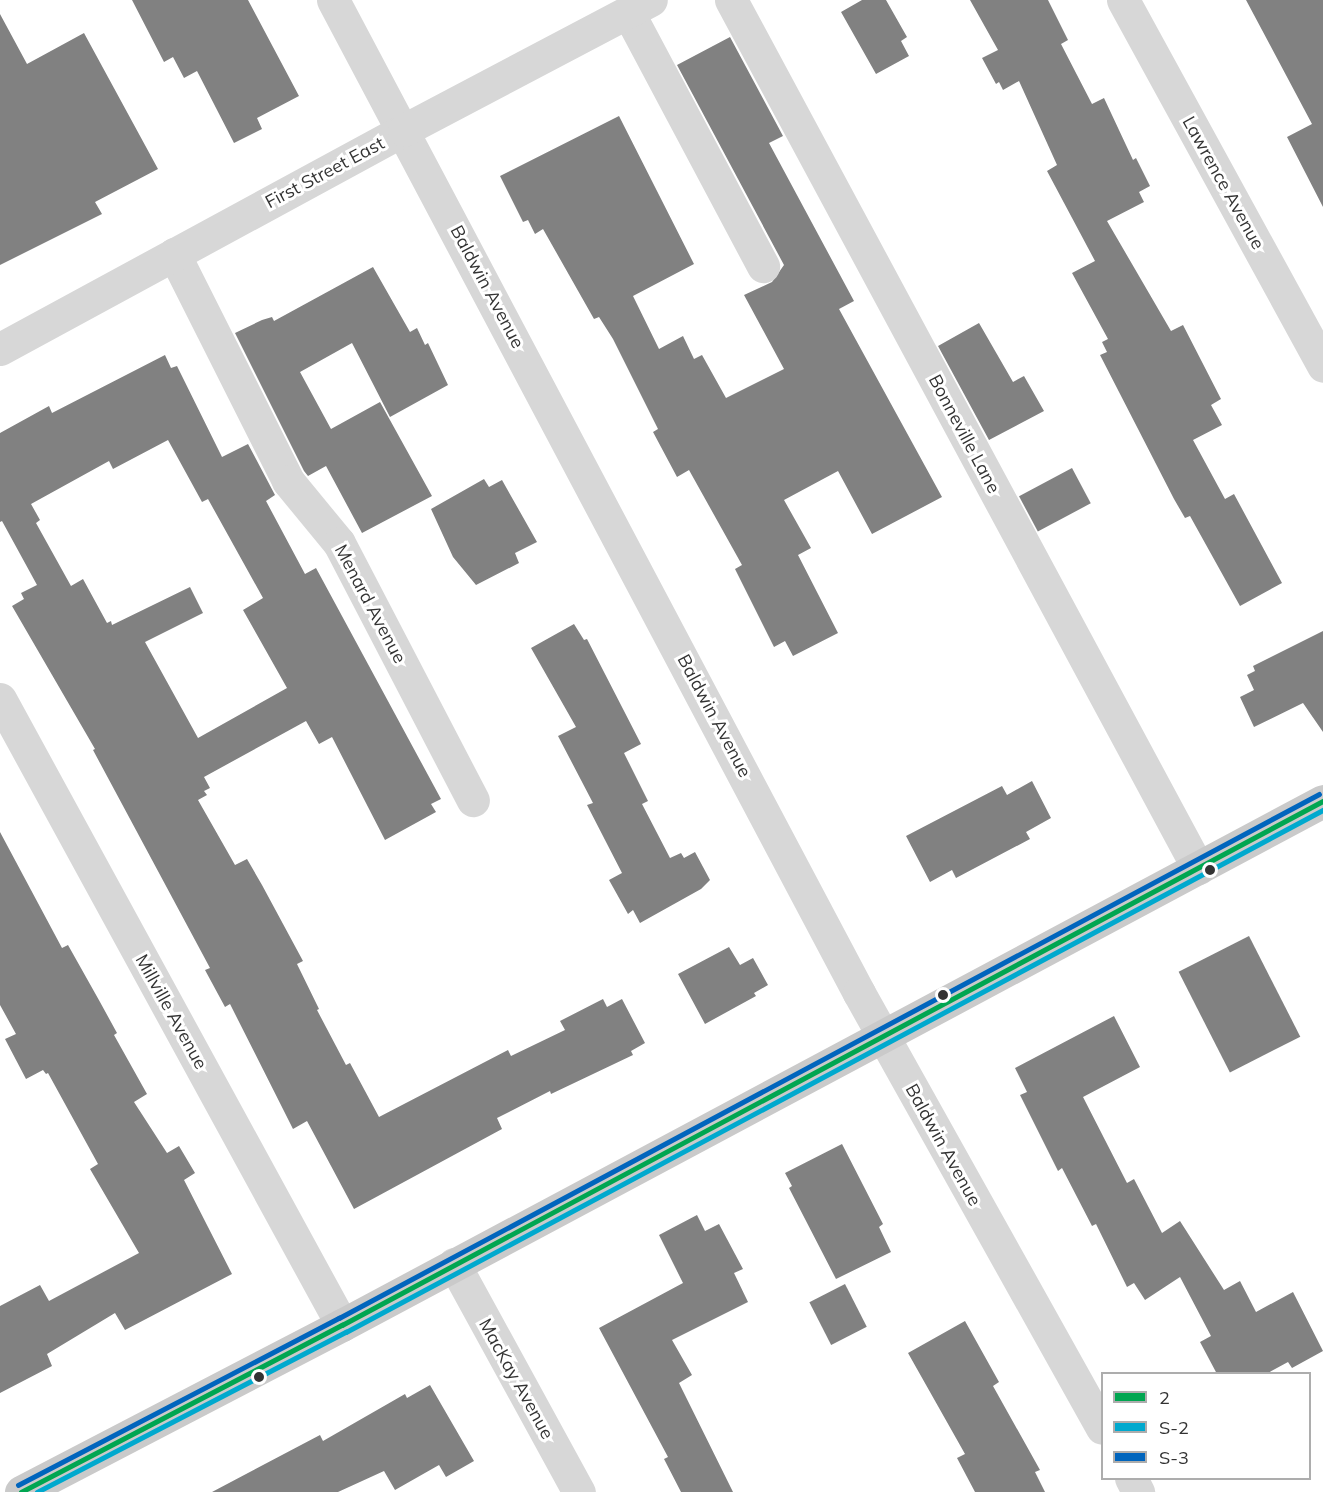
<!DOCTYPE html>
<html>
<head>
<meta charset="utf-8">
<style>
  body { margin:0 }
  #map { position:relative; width:1323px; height:1492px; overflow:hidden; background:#fff; font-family:Mulish,sans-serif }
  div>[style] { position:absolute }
  .building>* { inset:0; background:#818181; transform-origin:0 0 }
  .minor>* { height:33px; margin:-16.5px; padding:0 16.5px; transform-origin:16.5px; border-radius:16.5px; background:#d7d7d7 }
  .major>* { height:33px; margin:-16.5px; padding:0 16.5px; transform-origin:16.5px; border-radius:16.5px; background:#cacaca }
  .bus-1>* { height:4.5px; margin:-2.25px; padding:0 2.25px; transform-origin:2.25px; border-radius:2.25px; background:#00a651 }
  .bus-2>* { height:4.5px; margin:-2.25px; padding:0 2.25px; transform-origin:2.25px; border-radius:2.25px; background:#00a9ce }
  .bus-3>* { height:4.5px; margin:-2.25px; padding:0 2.25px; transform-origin:2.25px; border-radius:2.25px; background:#0065bd }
  .dots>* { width:16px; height:16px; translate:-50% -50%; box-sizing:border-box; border:3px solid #fff; border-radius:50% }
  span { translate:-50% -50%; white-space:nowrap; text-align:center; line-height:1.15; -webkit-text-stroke:6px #fff; paint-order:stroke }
  .street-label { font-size:18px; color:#333 }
  .legend { position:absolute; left:1101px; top:1372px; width:210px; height:108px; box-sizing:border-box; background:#fff; border:2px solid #adadad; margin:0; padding:8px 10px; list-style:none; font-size:18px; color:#333 }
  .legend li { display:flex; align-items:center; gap:12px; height:30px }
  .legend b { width:30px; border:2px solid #adadad }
</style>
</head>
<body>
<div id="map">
  <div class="building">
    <i style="clip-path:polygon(132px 0,248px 0,299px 96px,257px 118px,262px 129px,234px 143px,197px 71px,184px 78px,173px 57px,164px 62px)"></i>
    <i style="clip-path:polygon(862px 0,886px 0,907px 37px,901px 41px,909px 56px,876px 74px,841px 12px)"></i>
    <i style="clip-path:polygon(970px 0,1048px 0,1068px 40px,1061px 44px,1092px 104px,1104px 98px,1133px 160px,1136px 158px,1150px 186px,1139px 192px,1144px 202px,1107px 221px,1171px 331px,1183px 325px,1221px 399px,1211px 405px,1222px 425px,1193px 440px,1225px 499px,1234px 494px,1282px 583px,1240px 606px,1190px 516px,1185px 518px,1174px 499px,1100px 355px,1107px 352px,1102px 342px,1108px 339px,1072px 273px,1095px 261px,1047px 171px,1057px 165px,1019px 81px,1003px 90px,999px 82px,996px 84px,982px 58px,998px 50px)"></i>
    <i style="clip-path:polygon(1246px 0,1323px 0,1323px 207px,1287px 137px,1312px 124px)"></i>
    <i style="clip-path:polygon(0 14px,27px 64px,84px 33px,158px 169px,95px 202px,102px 214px,0 265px)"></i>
    <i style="clip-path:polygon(730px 37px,783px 136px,769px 143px,854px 301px,839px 309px,942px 497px,872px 534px,838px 471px,784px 500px,811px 548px,798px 555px,838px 633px,793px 656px,785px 641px,774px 647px,735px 569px,742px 565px,689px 470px,677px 477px,653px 432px,658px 429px,613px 339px,599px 317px,594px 319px,543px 229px,535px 234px,528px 220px,523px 222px,500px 176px,619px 116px,694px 264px,633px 296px,659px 349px,683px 336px,694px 359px,702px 355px,726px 398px,784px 369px,744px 295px,772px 282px,784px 265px,677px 65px)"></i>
    <i style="clip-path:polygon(373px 267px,410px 332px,417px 328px,425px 345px,428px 343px,448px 385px,390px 417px,352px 343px,300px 372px,331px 429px,380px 402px,432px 496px,362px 533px,326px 466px,308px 476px,304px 471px,235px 333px,262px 320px,272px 317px,274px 321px)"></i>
    <i style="clip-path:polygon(979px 323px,1013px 382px,1024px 376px,1044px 411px,989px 440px,938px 346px)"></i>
    <i style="clip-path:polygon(evenodd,165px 355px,171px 368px,177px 366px,222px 457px,248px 444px,275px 495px,266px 501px,305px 574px,316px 568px,441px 799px,431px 804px,436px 812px,385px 840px,332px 737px,319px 744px,306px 721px,204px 777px,210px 788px,204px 791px,207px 795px,198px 800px,235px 865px,247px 859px,262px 885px,303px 961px,297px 964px,319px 1009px,317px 1010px,346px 1065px,350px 1063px,379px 1117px,508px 1050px,511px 1056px,565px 1030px,560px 1021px,603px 999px,607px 1007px,622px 999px,645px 1043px,631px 1051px,633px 1055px,551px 1094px,550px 1091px,497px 1118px,502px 1129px,354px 1209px,307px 1121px,293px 1129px,230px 1004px,225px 1007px,205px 970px,210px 968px,93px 750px,95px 749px,12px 606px,24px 599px,21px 593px,37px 585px,2px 521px,0 522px,0 433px,49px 406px,52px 413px,165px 355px,168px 440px,202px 502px,208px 499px,263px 598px,243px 610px,287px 688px,198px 738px,145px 642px,203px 613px,190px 587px,112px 625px,111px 621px,107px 623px,83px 579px,71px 586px,36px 523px,40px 520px,31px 504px,109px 461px,113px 469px,168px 440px)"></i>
    <i style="left:1072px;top:468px;width:40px;height:60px;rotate:62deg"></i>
    <i style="clip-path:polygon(484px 479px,489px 487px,502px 480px,537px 542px,515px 553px,519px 563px,476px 585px,453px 557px,431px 509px)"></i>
    <i style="clip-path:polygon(574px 624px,584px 640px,587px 639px,641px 744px,624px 753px,648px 801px,642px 804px,670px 858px,681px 853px,684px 858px,695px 852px,710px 880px,701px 889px,640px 923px,633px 910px,628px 914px,609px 880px,622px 873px,587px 805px,593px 803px,558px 736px,576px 727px,531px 648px)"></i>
    <i style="clip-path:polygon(1323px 631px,1323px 732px,1303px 703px,1254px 727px,1240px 697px,1254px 690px,1247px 675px,1255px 671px,1253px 666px)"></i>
    <i style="clip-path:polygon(1032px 781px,1051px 818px,1026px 832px,1030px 839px,956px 878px,952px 870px,930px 882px,906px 836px,1002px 786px,1007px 795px)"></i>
    <i style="clip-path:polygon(0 832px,62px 948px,68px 945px,100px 1002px,117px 1033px,114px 1035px,147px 1094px,134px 1102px,167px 1153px,179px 1146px,195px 1173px,184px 1180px,232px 1274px,125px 1330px,115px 1313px,47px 1354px,52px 1366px,0 1393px,0 1306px,40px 1285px,49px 1301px,139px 1253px,90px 1169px,98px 1164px,48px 1073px,46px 1074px,43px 1070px,26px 1079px,5px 1039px,16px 1034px,0 1005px)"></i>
    <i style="left:1249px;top:936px;width:113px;height:79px;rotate:63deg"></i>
    <i style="clip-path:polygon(729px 947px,740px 965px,753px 958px,768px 985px,754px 993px,756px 996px,705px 1024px,678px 974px)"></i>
    <i style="clip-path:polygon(1114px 1016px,1140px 1067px,1083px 1097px,1127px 1183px,1134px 1179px,1162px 1233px,1180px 1221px,1224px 1290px,1240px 1281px,1256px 1312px,1293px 1292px,1323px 1351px,1292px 1368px,1288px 1362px,1266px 1374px,1217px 1374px,1200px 1342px,1211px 1336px,1180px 1277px,1145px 1300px,1134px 1283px,1127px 1287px,1096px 1224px,1092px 1226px,1062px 1168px,1058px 1171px,1020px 1095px,1027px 1092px,1015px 1068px)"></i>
    <i style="clip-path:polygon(842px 1144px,883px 1224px,879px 1227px,891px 1252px,836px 1279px,789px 1188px,792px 1186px,785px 1173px)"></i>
    <i style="clip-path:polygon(697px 1215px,705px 1231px,719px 1224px,743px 1269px,734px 1273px,748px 1302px,672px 1340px,692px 1375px,679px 1383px,733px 1492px,681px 1492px,664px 1459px,668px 1457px,599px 1328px,683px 1283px,659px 1235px)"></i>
    <i style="left:845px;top:1284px;width:48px;height:40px;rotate:63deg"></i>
    <i style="clip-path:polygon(965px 1321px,999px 1382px,993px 1386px,1040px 1470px,1035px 1472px,1045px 1492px,975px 1492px,957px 1458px,965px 1454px,908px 1353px)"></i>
    <i style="clip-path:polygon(430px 1385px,474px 1461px,446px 1477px,439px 1465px,395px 1490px,384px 1471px,338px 1492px,212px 1492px,320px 1435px,323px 1441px,405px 1394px,407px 1398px)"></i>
  </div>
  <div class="minor">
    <i style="left:333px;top:0;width:1124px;rotate:62.09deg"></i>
    <i style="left:859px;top:993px;width:498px;rotate:60.8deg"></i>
    <i style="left:731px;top:0;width:986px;rotate:61.72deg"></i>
    <i style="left:1123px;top:0;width:417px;rotate:61.3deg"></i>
    <i style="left:628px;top:12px;width:288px;rotate:62deg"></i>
    <i style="left:174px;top:254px;width:254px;rotate:63.3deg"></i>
    <i style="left:288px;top:481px;width:80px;rotate:50.6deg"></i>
    <i style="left:339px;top:543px;width:290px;rotate:62.5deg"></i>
    <i style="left:0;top:349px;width:460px;rotate:-28.5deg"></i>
    <i style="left:404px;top:130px;width:279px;rotate:-27.8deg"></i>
    <i style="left:0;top:699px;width:713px;rotate:61.35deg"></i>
    <i style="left:454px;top:1264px;width:260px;rotate:61.3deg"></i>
    <i style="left:1131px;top:1478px;width:16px;rotate:63deg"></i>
  </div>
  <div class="major">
    <i style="left:21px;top:1492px;width:362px;rotate:-27.5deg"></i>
    <i style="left:342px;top:1325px;width:1112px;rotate:-28.11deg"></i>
  </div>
  <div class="bus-1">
    <i style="left:21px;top:1492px;width:362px;rotate:-27.5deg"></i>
    <i style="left:342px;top:1325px;width:1112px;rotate:-28.11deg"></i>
  </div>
  <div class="bus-2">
    <i style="left:37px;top:1492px;width:348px;rotate:-27.4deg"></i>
    <i style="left:346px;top:1332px;width:1108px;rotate:-28.12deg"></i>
  </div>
  <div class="bus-3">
    <i style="left:18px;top:1485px;width:362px;rotate:-27.5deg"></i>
    <i style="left:339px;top:1318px;width:1111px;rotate:-28.13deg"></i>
  </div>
  <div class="dots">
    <i style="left:1210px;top:870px;background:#333"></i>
    <i style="left:943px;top:995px;background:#333"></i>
    <i style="left:259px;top:1377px;background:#333"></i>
  </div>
  <div class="street-label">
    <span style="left:325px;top:173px;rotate:-28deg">First Street East</span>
    <span style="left:1223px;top:183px;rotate:61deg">Lawrence Avenue</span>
    <span style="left:487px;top:287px;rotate:62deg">Baldwin Avenue</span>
    <span style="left:964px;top:434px;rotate:62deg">Bonneville Lane</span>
    <span style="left:370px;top:604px;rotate:62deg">Menard Avenue</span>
    <span style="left:714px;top:716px;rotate:62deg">Baldwin Avenue</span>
    <span style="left:171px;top:1012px;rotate:61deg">Millville Avenue</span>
    <span style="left:943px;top:1145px;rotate:61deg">Baldwin Avenue</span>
    <span style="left:516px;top:1379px;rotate:61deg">MacKay Avenue</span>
  </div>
  <ul class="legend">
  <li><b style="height:8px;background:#00a651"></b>2</li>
  <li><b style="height:8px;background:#00a9ce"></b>S-2</li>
  <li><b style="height:8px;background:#0065bd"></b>S-3</li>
  </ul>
</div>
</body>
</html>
